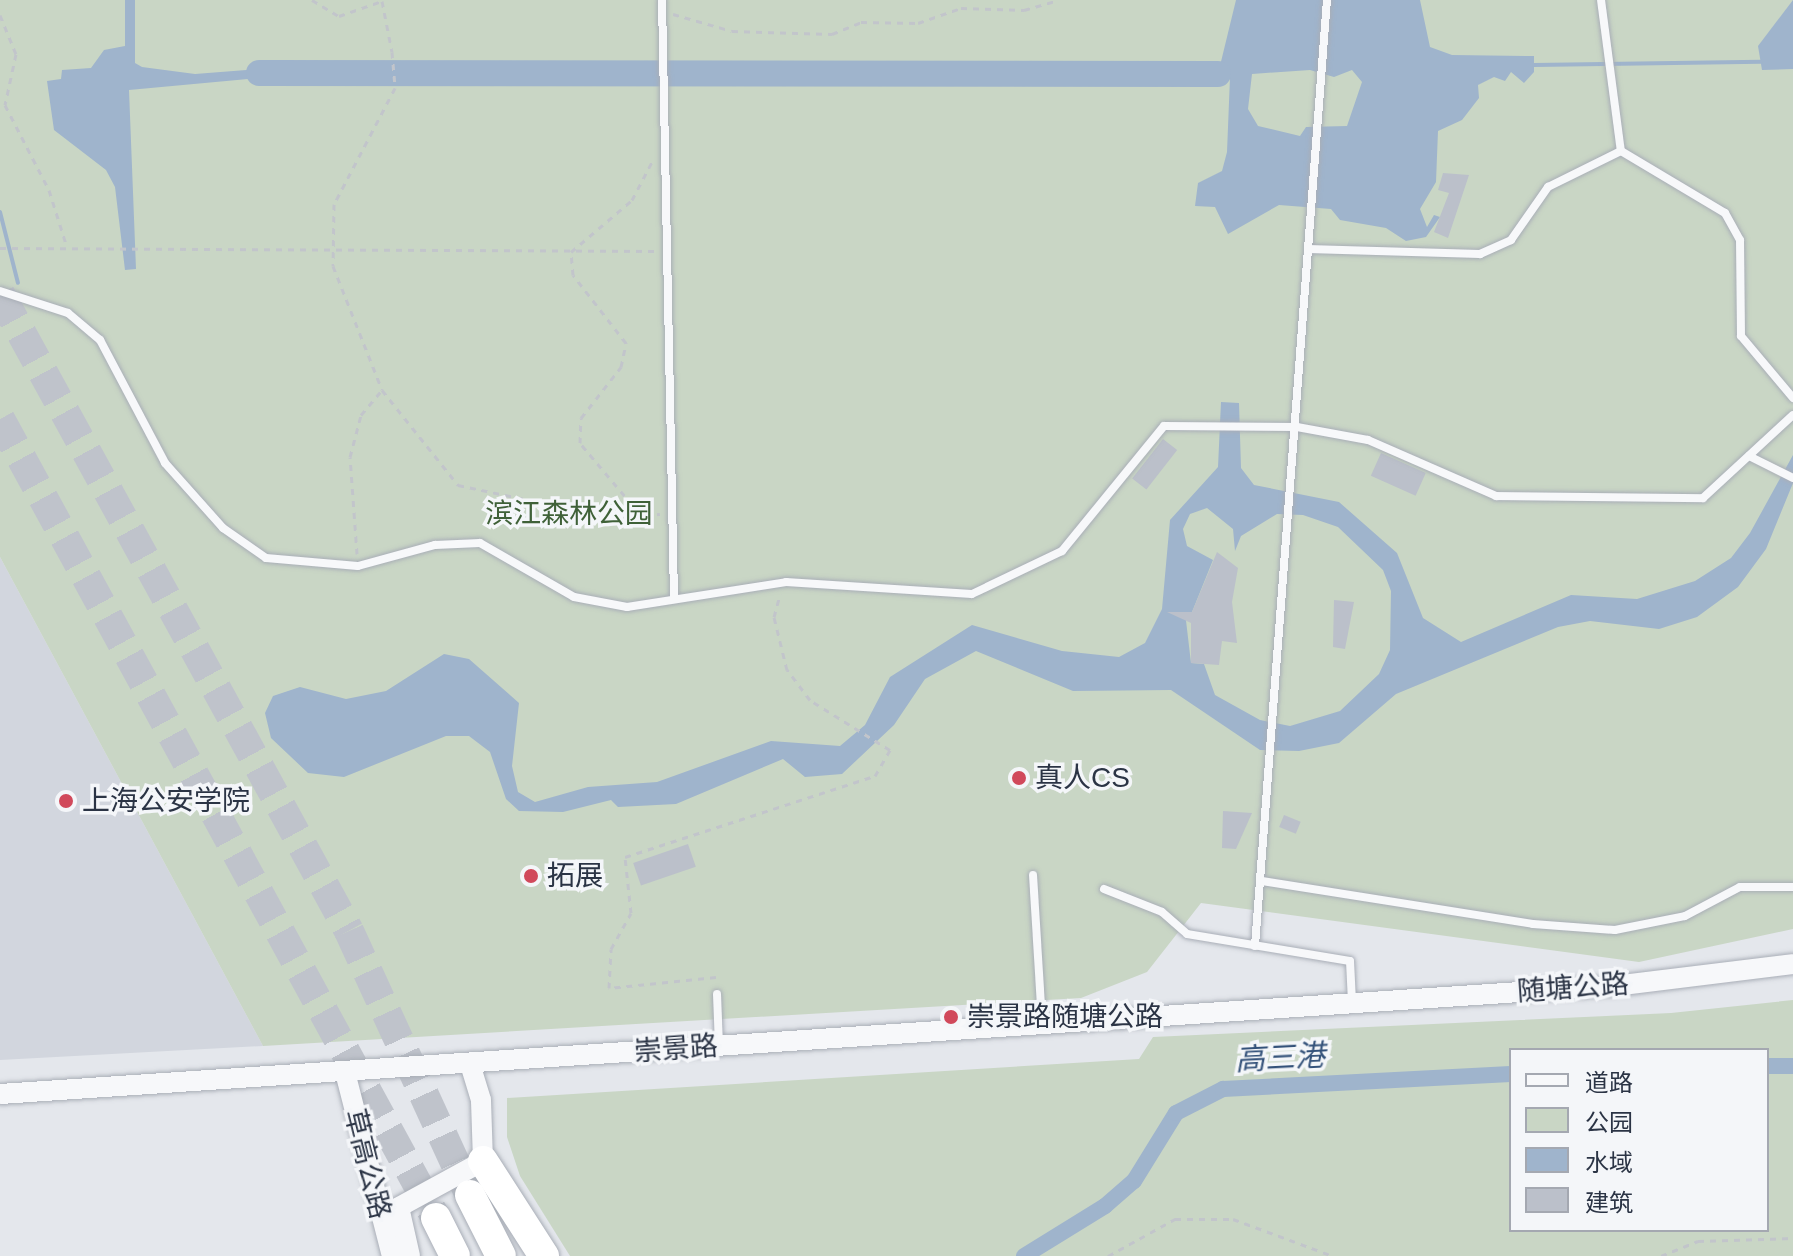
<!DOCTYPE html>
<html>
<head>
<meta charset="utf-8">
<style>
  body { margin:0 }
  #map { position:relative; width:1793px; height:1256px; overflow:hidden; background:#e4e7ec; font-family:Arial,"Noto Sans SC",sans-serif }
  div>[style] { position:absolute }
  .built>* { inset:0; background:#d2d6de }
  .green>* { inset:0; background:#c9d6c5 }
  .water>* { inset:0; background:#9fb4cc }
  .stream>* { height:4px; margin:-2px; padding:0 2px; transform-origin:2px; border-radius:2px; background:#9fb4cc }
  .canal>* { height:16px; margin:-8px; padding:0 8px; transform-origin:8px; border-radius:8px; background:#9fb4cc }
  .river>* { height:26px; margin:-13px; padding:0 13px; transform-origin:13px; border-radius:13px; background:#9fb4cc }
  .building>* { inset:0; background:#bbc0ca; transform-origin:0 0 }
  .motorway-tunnel>* { height:30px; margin-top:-15px; transform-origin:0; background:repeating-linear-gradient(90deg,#bfc3cb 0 30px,transparent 0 45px) }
  .path>* { height:3px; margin-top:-1.5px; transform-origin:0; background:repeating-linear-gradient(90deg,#c2c5cb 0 6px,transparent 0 12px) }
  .roads { filter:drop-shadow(0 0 2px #a9aeb7) drop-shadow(0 0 2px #a9aeb7) }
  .service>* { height:8px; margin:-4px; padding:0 4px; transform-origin:4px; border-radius:4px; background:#f7f8fa }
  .tertiary>* { height:20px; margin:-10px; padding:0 10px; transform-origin:10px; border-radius:10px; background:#f7f8fa }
  .motorway>* { height:30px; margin:-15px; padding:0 15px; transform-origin:15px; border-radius:15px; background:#fff }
  .dots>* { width:22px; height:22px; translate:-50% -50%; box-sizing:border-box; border:4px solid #f4f6f9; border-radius:50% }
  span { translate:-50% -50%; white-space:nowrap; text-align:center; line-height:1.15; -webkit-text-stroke:7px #f4f6f9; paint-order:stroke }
  .park-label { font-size:28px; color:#3f6138 }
  .poi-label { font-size:28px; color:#2b3445 }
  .left { translate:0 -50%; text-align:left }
  .street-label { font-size:28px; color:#2b3445 }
  .water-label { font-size:30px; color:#34527a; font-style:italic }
  .legend { position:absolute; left:1509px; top:1048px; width:260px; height:184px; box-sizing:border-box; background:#f4f6f9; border:2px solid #a4a8b1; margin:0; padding:10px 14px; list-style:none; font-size:24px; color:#2b3445 }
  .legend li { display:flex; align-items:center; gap:16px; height:40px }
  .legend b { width:40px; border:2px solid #a4a8b1 }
</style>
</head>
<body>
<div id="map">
  <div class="built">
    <i style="clip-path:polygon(0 557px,263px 1046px,0 1060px)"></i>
  </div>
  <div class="green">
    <i style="clip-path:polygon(0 0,1793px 0,1793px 929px,1639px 962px,1201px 903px,1147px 972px,1081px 998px,263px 1046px,0 557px)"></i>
    <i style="clip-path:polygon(evenodd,1793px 1000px,1793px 1256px,570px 1256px,520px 1176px,507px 1137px,507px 1098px,1139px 1059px,1153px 1037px,1671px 1013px,1793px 1000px,1511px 1050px,1767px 1050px,1767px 1230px,1511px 1230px,1511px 1050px)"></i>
  </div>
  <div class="water">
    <i style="clip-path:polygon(125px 0,135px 0,135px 63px,142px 67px,195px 74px,259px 69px,259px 78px,129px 90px,136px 269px,125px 270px,115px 187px,106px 170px,54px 130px,47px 81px,61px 79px,62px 70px,91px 68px,104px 50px,125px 46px)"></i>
    <i style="clip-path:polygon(evenodd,1236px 0,1420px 0,1430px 47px,1452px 55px,1534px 56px,1534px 72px,1524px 83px,1511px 72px,1505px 81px,1494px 77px,1478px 85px,1479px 98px,1462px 120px,1438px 131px,1436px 182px,1420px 209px,1427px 227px,1434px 215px,1440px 217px,1426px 237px,1406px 241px,1386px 228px,1340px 220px,1331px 209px,1279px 205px,1228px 234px,1215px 207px,1195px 206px,1198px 183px,1222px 171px,1227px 152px,1230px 77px,1218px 74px,1236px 0,1310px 70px,1334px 77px,1352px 70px,1362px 82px,1347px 126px,1306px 127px,1300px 136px,1258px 126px,1248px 109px,1252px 74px,1310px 70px)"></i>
    <i style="clip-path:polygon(1793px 0,1793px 69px,1762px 70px,1758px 46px)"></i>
    <i style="clip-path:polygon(evenodd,1221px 402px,1239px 403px,1241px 468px,1254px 485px,1339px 502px,1397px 553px,1423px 618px,1461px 642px,1571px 595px,1637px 599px,1695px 581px,1731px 558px,1750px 533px,1793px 455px,1793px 483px,1766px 549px,1738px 587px,1697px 617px,1659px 629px,1590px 621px,1558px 627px,1396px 694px,1339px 743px,1299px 751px,1260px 750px,1171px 690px,1073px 691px,976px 651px,925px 679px,894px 725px,842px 774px,805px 777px,783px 759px,676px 804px,618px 807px,611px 800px,563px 812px,519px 811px,506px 799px,490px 752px,469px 736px,446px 736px,344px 777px,308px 773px,271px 738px,265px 713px,273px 696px,300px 687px,346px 699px,386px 691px,444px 654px,469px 659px,519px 703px,512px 766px,518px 792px,535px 802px,588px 787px,657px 782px,771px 741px,840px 746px,865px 725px,890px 677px,972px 625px,1062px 651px,1119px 657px,1145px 643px,1162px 609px,1170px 520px,1218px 467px,1221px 402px,1207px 508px,1233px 529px,1235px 551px,1241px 536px,1277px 514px,1303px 515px,1338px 527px,1383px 570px,1391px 591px,1390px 650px,1379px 674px,1340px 711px,1290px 726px,1260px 720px,1215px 695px,1204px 664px,1191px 663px,1185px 612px,1192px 612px,1213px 560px,1187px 546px,1183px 529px,1190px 514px,1207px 508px)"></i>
  </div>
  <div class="stream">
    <i style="left:1534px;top:65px;width:227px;rotate:-0.8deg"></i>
    <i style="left:0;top:212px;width:73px;rotate:75.8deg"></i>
  </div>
  <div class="canal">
    <i style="left:1767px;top:1066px;width:26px"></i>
    <i style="left:1024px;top:1256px;width:95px;rotate:-31.7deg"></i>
    <i style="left:1105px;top:1206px;width:38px;rotate:-41deg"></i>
    <i style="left:1134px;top:1181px;width:80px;rotate:-58.3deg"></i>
    <i style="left:1176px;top:1113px;width:53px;rotate:-27.1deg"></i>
    <i style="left:1223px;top:1089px;width:288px;rotate:-3deg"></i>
  </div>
  <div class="river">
    <i style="left:259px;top:73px;width:959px;rotate:0.06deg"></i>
  </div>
  <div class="building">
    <i style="clip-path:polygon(1443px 173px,1469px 175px,1448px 238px,1434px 232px,1449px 193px,1438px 190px)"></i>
    <i style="left:1163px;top:439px;width:18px;height:50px;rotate:38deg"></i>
    <i style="left:1381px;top:453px;width:49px;height:25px;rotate:24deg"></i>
    <i style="clip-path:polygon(1217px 552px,1238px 568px,1232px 602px,1237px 643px,1222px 641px,1219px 665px,1191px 663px,1191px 623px,1167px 612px,1192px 612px)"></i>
    <i style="clip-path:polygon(1334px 600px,1354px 602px,1345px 649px,1333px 647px)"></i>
    <i style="clip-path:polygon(1223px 811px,1252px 813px,1236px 849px,1222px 848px)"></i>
    <i style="left:1284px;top:815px;width:18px;height:13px;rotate:22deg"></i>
    <i style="left:688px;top:844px;width:24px;height:58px;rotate:71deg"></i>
  </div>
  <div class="motorway-tunnel">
    <i style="left:0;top:294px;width:726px;rotate:61.28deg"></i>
    <i style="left:349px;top:931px;width:290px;rotate:65.4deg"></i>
    <i style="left:0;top:419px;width:910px;rotate:61.38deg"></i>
  </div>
  <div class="path">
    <i style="left:312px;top:0;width:31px;rotate:31deg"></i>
    <i style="left:339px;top:16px;width:46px;rotate:-19.2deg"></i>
    <i style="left:382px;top:1px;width:52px;rotate:78.9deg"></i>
    <i style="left:392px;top:52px;width:36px;rotate:85deg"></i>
    <i style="left:395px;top:88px;width:131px;rotate:117.7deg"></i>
    <i style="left:334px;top:204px;width:62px;rotate:90.9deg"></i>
    <i style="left:333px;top:266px;width:133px;rotate:68.4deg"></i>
    <i style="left:382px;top:390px;width:122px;rotate:51.3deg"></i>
    <i style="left:458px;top:485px;width:154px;rotate:12deg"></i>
    <i style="left:609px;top:517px;width:51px;rotate:-3.4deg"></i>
    <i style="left:673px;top:14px;width:61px;rotate:16.1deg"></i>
    <i style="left:732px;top:31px;width:100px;rotate:1.7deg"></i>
    <i style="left:832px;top:34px;width:31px;rotate:-22deg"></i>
    <i style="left:861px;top:22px;width:57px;rotate:1deg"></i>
    <i style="left:918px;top:23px;width:46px;rotate:-19.2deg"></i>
    <i style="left:961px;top:8px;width:63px;rotate:1.8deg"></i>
    <i style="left:1024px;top:10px;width:36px;rotate:-16deg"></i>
    <i style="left:0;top:15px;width:42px;rotate:67.7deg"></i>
    <i style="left:16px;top:54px;width:52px;rotate:102.2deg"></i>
    <i style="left:5px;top:105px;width:96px;rotate:62.6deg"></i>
    <i style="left:49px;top:190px;width:57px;rotate:72.5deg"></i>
    <i style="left:0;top:248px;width:656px;rotate:0.26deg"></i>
    <i style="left:640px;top:514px;width:93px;rotate:-130.2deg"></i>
    <i style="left:580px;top:443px;width:25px;rotate:-88deg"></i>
    <i style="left:581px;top:418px;width:65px;rotate:-51.9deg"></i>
    <i style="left:621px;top:367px;width:25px;rotate:-78deg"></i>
    <i style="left:626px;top:343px;width:86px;rotate:-127.9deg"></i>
    <i style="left:573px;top:275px;width:23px;rotate:-95deg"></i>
    <i style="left:571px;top:252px;width:80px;rotate:-40.4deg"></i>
    <i style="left:632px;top:200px;width:45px;rotate:-62.3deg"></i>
    <i style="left:357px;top:554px;width:97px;rotate:-94.1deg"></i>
    <i style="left:350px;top:457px;width:43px;rotate:-75.3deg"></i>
    <i style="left:361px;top:415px;width:31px;rotate:-50deg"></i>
    <i style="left:716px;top:977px;width:108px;rotate:174.1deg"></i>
    <i style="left:609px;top:988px;width:39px;rotate:-87deg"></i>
    <i style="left:611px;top:949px;width:41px;rotate:-60.9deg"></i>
    <i style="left:631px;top:913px;width:56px;rotate:-96.1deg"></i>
    <i style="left:625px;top:857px;width:263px;rotate:-18deg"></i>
    <i style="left:875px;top:776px;width:30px;rotate:-60deg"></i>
    <i style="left:890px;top:750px;width:94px;rotate:-148deg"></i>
    <i style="left:810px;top:700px;width:38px;rotate:-127deg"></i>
    <i style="left:787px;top:670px;width:55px;rotate:-103.8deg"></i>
    <i style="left:774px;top:617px;width:24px;rotate:-75deg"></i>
    <i style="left:1108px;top:1256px;width:77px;rotate:-28.9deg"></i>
    <i style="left:1175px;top:1219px;width:58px"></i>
    <i style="left:1233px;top:1219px;width:107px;rotate:20.3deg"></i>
    <i style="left:1661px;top:1256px;width:40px;rotate:-22deg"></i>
    <i style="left:1698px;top:1241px;width:95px;rotate:-1.8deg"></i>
  </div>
  <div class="roads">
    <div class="service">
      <i style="left:662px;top:0;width:599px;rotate:88.85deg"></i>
      <i style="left:1601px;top:0;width:152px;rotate:82.5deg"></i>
      <i style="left:1621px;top:151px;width:121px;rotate:30.8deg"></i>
      <i style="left:1725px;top:213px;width:31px;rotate:61deg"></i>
      <i style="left:1740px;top:240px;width:96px;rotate:89.4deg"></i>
      <i style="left:1741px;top:336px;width:81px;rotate:50deg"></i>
      <i style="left:1308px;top:249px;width:172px;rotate:1.7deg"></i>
      <i style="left:1480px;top:254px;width:34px;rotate:-24deg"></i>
      <i style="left:1511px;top:240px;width:65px;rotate:-55.1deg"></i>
      <i style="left:1548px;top:187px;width:81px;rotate:-26.3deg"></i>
      <i style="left:0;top:291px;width:71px;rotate:17.9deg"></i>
      <i style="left:68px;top:313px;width:42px;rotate:40.2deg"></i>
      <i style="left:100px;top:340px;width:139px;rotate:62.1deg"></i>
      <i style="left:165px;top:463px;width:87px;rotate:48.3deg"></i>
      <i style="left:223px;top:528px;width:52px;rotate:34.9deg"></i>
      <i style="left:266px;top:558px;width:92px;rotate:5deg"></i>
      <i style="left:358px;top:566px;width:80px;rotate:-15.3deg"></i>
      <i style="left:435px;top:545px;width:45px;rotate:-2.5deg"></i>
      <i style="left:480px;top:543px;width:108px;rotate:29.9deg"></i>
      <i style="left:574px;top:597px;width:54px;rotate:10.7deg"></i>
      <i style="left:627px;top:607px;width:161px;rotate:-8.9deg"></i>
      <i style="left:786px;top:582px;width:186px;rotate:3.7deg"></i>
      <i style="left:972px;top:594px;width:100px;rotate:-25.5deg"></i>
      <i style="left:1062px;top:551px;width:161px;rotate:-50.8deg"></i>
      <i style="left:1164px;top:426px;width:133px;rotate:0.4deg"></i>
      <i style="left:1297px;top:427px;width:72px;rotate:10.4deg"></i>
      <i style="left:1368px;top:440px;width:140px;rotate:23.6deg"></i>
      <i style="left:1496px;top:496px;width:207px;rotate:0.6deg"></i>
      <i style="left:1703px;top:498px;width:122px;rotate:-42.7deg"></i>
      <i style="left:1749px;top:456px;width:49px;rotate:26.6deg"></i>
      <i style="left:1033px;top:875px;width:147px;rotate:86.5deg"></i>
      <i style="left:1262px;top:881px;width:274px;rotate:9deg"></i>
      <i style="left:1533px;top:924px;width:82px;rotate:4.2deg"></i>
      <i style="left:1615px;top:930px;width:71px;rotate:-11.3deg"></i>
      <i style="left:1685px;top:916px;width:62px;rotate:-27.8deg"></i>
      <i style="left:1740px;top:887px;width:53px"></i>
      <i style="left:1104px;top:889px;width:62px;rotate:21.6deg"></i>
      <i style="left:1162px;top:912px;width:33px;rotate:41deg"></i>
      <i style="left:1187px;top:934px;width:165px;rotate:9.4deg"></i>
      <i style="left:1350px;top:961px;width:41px;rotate:87.2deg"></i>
      <i style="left:1255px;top:946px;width:949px;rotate:-85.65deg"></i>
      <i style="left:717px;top:994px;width:51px;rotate:87.8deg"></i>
    </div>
    <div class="tertiary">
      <i style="left:345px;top:1072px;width:190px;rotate:75.7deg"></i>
      <i style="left:0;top:1094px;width:1626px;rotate:-3.84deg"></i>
      <i style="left:1622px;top:985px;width:172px;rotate:-7deg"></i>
      <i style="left:410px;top:1256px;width:50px;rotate:-102.7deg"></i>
      <i style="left:399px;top:1207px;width:96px;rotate:-28.7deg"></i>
      <i style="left:483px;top:1161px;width:61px;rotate:-91.9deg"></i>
      <i style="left:481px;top:1100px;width:38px;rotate:-107deg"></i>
    </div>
    <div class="motorway">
      <i style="left:483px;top:1161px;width:113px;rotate:57.3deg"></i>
      <i style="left:470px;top:1195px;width:68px;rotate:63.1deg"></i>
      <i style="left:436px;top:1218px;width:42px;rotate:63.4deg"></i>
    </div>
  </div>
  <div class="dots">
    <i style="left:1019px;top:778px;background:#d1495b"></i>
    <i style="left:66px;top:801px;background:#d1495b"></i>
    <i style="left:531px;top:876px;background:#d1495b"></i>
    <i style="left:951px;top:1017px;background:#d1495b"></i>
  </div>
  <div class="park-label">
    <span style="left:569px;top:514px">滨江森林公园</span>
  </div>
  <div class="poi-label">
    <span class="left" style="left:1035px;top:778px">真人CS</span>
    <span class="left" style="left:82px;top:801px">上海公安学院</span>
    <span class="left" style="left:547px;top:876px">拓展</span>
    <span class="left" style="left:967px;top:1017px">崇景路随塘公路</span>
  </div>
  <div class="street-label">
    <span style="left:1573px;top:988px;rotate:-4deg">随塘公路</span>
    <span style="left:676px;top:1049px;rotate:-4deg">崇景路</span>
    <span style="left:367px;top:1164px;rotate:76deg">草高公路</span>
  </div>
  <div class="water-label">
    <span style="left:1280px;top:1058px;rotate:-3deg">高三港</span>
  </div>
  <ul class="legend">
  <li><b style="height:10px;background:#f7f8fa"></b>道路</li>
  <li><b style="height:22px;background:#c9d6c5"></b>公园</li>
  <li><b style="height:22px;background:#9fb4cc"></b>水域</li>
  <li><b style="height:22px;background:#bbc0ca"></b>建筑</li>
  </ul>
</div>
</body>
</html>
